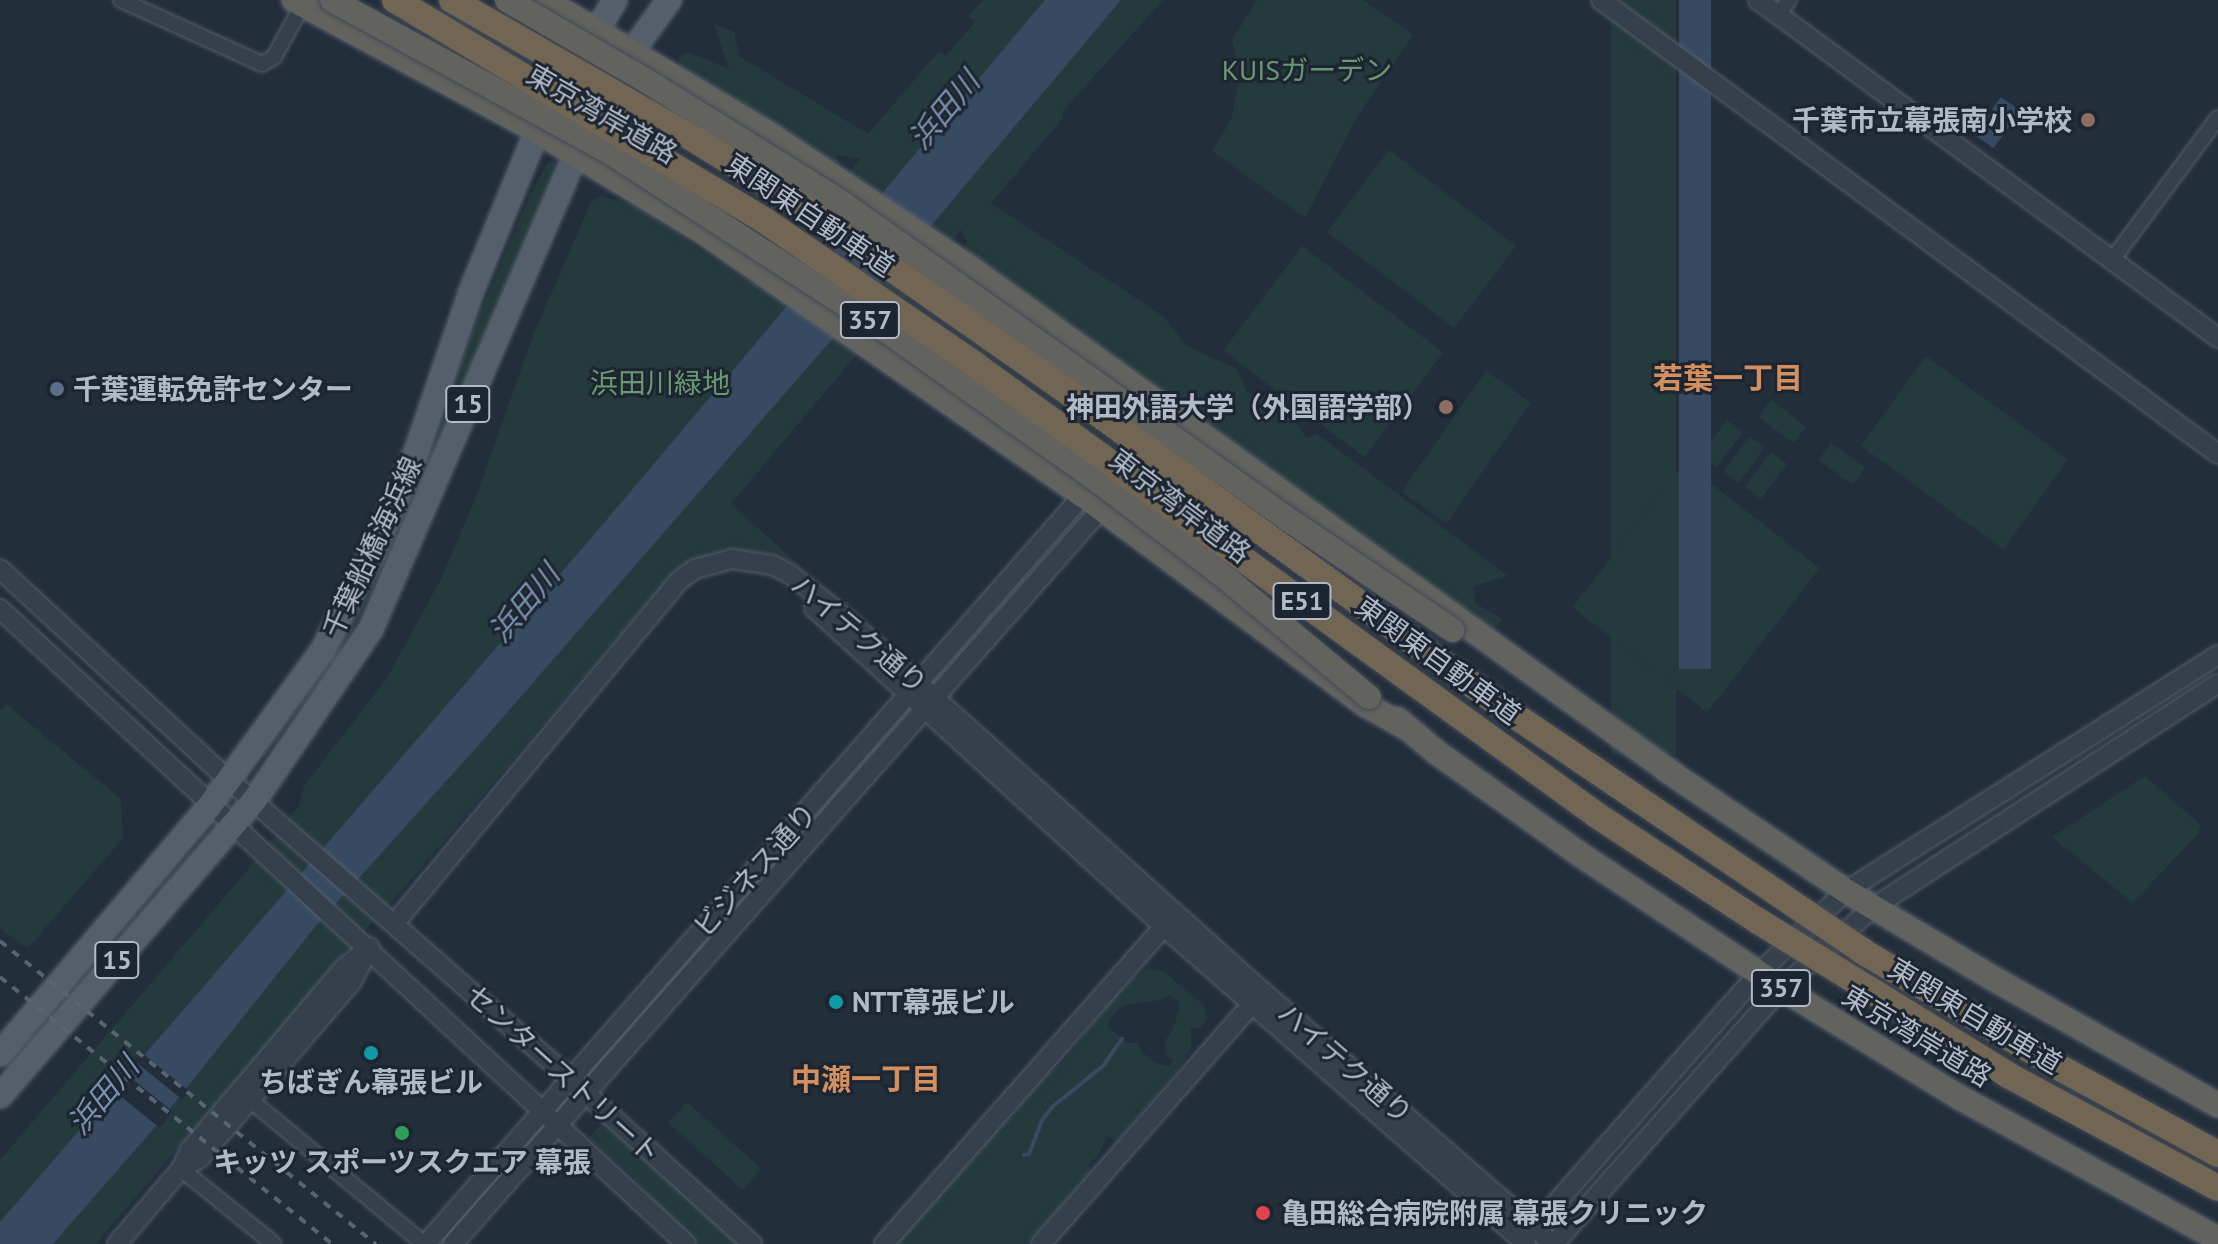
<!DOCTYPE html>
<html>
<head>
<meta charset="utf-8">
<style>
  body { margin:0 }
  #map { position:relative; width:2218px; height:1244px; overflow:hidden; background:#232e3b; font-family:"PT Sans","Noto Sans JP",sans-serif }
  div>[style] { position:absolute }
  .green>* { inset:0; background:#253a3c; transform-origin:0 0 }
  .water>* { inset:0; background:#364a62; transform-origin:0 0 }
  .pier>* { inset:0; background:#232e3b; transform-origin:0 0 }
  .stream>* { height:4px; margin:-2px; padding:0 2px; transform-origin:2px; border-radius:2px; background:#364a62 }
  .roads { filter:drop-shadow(0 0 2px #555d69) drop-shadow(0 0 2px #555d69) }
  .minor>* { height:14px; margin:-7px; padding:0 7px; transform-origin:7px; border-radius:7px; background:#36404b }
  .tertiary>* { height:18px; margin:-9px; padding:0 9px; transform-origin:9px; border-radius:9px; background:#36404b }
  .primary>* { height:24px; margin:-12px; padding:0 12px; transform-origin:12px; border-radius:12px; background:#545f6b }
  .trunk>* { height:24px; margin:-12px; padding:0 12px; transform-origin:12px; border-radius:12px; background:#62625f }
  .rail>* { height:4px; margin-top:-2px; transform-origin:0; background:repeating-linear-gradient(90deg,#586472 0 8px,transparent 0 16px) }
  .bridges { filter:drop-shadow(0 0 2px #424a56) drop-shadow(0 0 2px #424a56) }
  .trunk-bridge>* { height:24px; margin:-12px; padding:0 12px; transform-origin:12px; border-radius:12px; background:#62625f }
  .motorway-bridge>* { height:26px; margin:-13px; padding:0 13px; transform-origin:13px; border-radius:13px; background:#716553 }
  .dots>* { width:22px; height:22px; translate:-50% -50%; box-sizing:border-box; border:4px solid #1c2530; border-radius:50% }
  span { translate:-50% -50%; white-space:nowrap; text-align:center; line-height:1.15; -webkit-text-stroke:6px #1c2530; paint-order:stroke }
  .shield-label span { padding:2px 6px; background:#1c2530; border:2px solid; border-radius:6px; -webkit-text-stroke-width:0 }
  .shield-label { font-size:26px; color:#b2bac7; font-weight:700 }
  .park-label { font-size:28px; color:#699872 }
  .street-label { font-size:28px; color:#b2bac7 }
  .poi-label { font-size:28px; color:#b2bac7; font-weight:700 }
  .right { translate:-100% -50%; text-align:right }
  .left { translate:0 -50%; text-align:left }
  .water-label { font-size:30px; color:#7a92af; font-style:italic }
  .neighbourhood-label { font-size:30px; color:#d38f60; font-weight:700 }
</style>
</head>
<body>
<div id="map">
  <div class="green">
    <i style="clip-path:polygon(983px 0,1163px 0,1062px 112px,1063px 118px,991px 203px,1163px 316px,1186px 345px,1237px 369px,1247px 392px,1283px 407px,1307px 438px,1317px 434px,1508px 576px,1474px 586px,1475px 603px,1502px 619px,1492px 633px,962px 254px,967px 241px,961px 230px,731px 504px,799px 565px,768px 553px,726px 549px,686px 563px,671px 574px,405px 887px,339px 958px,234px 1089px,232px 1085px,96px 1244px,0 1244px,0 1160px,245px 873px,299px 806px,304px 786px,387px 678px,441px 579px,476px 497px,534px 333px,591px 202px,601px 196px,633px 205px,752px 284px,860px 159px,836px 155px,844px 175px,679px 67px,679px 56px,687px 52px,729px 69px,714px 24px,734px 32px,739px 56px,868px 134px,939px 51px,946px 56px,976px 21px,968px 16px)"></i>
    <i style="clip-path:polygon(1257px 0,1363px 0,1413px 35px,1357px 117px,1305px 218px,1212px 151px,1232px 118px,1239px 77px,1232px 40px)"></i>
    <i style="left:1611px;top:0;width:65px;height:754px"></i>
    <i style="left:1389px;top:150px;width:159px;height:103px;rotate:37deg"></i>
    <i style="clip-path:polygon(553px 161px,558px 169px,391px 560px,339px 656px,263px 759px,263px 752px,339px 641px,384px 557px,416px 484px,474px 327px,528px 200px,547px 163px)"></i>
    <i style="left:1302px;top:246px;width:177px;height:131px;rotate:37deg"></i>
    <i style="left:1926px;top:356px;width:176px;height:111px;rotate:36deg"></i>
    <i style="left:1486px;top:371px;width:55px;height:147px;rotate:35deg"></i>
    <i style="left:1771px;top:400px;width:44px;height:21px;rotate:37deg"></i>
    <i style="left:1727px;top:420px;width:20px;height:44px;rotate:37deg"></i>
    <i style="left:1749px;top:436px;width:19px;height:44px;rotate:35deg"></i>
    <i style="left:1831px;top:443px;width:42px;height:21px;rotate:36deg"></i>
    <i style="left:1771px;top:452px;width:20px;height:44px;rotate:37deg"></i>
    <i style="left:1685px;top:463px;width:171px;height:183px;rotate:38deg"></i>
    <i style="clip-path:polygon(6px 704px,121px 799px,123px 838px,29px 947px,21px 945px,0 928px,0 710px)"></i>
    <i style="clip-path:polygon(2145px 776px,2200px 824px,2198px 834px,2133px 903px,2052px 837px)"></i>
    <i style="clip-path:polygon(evenodd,1146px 968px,1164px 972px,1204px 1005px,1207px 1019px,1200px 1028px,1191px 1028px,1191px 1048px,1182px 1064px,1116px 1142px,1108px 1136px,1097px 1157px,1088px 1165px,1092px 1170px,1027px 1244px,895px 1244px,992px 1132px,1015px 1115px,1028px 1091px,1065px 1060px,1113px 997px,1146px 968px,1170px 995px,1180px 1003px,1174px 1027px,1165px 1041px,1166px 1054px,1173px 1061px,1169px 1066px,1155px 1063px,1141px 1051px,1138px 1043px,1128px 1043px,1108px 1027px,1109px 1019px,1123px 1005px,1160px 1000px,1170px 995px)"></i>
    <i style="left:687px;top:1102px;width:100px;height:28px;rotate:42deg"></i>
    <i style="clip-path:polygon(604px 1121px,740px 1244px,699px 1244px,663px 1212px,633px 1177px,589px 1138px)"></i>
  </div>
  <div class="water">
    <i style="clip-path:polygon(1045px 0,1121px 0,936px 220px,484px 739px,315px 927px,156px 1126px,53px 1244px,0 1244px,0 1222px,598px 530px)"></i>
    <i style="left:1679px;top:0;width:32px;height:669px"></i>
    <i style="left:2001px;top:97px;width:24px;height:46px;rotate:36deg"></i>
  </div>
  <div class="pier">
    <i style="left:141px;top:1052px;width:62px;height:11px;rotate:39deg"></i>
    <i style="left:124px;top:1072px;width:63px;height:21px;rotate:39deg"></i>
  </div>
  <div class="stream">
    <i style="left:1024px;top:1155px;width:5px;rotate:-11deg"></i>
    <i style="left:1029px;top:1154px;width:34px;rotate:-69deg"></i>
    <i style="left:1041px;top:1122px;width:17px;rotate:-54deg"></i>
    <i style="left:1051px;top:1108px;width:67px;rotate:-38.9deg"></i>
    <i style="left:1103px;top:1066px;width:33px;rotate:-55deg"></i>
  </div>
  <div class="roads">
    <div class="minor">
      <i style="left:121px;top:0;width:155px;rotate:24.4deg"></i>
      <i style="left:262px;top:64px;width:14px;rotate:-30deg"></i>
      <i style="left:274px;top:57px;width:60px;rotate:-61.3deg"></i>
      <i style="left:1778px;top:15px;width:19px;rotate:-54deg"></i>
      <i style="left:2112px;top:260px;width:177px;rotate:-53.3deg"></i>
      <i style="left:243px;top:1094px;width:235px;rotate:39.6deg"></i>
      <i style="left:181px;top:1169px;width:119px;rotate:38.9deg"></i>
    </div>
    <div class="tertiary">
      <i style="left:1601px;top:0;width:766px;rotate:36.35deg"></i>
      <i style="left:1758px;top:0;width:571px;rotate:36.31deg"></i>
      <i style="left:0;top:569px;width:311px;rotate:42.7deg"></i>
      <i style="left:229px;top:780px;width:454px;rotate:41.2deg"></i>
      <i style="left:570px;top:1079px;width:246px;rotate:42.2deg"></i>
      <i style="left:814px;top:608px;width:474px;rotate:42.3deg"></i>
      <i style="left:1164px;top:927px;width:481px;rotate:41.2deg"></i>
      <i style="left:0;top:609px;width:935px;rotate:42.79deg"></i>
      <i style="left:394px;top:924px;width:447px;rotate:-50.3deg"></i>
      <i style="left:680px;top:580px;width:19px;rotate:-36deg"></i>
      <i style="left:695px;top:569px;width:38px;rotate:-15deg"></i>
      <i style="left:732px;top:559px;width:40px;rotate:8.5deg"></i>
      <i style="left:772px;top:565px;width:20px;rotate:27deg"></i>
      <i style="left:790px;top:574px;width:66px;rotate:38.3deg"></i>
      <i style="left:842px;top:615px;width:565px;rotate:41.84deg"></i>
      <i style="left:1263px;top:992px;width:384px;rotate:41deg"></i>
      <i style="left:181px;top:1169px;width:22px;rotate:-30deg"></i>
      <i style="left:200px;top:1158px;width:233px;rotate:-49.3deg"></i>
      <i style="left:352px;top:981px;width:26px;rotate:-62deg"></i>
      <i style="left:1527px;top:1236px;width:351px;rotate:-48.6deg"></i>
      <i style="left:1759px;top:973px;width:120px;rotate:-43.3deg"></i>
      <i style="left:1846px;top:891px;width:441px;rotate:-32.4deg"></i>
      <i style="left:117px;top:1244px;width:99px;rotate:-49.5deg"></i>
      <i style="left:181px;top:1169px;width:21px;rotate:-65deg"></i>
      <i style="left:190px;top:1150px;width:238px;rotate:-49.8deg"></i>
      <i style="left:344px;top:968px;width:33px;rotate:-39deg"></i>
      <i style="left:426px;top:1244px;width:996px;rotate:-48.74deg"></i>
      <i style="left:453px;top:1244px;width:980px;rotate:-48.6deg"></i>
      <i style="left:884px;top:1244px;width:434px;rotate:-48.6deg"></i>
      <i style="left:1041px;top:1244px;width:329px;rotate:-48.7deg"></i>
      <i style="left:1554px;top:1244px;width:342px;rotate:-48.4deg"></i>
      <i style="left:1781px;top:988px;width:123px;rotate:-41.1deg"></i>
      <i style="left:1874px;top:907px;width:410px;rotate:-33deg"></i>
    </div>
    <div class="primary">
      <i style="left:0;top:1054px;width:327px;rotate:-49.8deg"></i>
      <i style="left:211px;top:804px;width:190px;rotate:-54deg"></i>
      <i style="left:323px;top:650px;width:110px;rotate:-63deg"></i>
      <i style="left:373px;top:552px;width:106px;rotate:-66.6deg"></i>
      <i style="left:415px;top:455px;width:172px;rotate:-71deg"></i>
      <i style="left:471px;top:292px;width:174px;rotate:-67.7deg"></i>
      <i style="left:537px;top:131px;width:152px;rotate:-59.2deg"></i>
      <i style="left:0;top:1096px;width:389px;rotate:-49.3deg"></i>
      <i style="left:254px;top:801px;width:208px;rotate:-55.8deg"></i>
      <i style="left:371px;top:629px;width:517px;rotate:-66.66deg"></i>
      <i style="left:576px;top:154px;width:119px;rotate:-61.3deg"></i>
      <i style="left:633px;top:50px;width:62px;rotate:-54.2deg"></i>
    </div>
    <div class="trunk">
      <i style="left:294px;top:0;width:276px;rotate:28.3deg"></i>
      <i style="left:537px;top:131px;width:191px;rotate:31.3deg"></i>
      <i style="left:700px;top:230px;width:466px;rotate:34.7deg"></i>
      <i style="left:1083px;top:495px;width:352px;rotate:36.6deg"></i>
      <i style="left:1366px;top:705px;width:49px;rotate:29.2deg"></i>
      <i style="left:545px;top:0;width:261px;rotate:30.9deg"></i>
      <i style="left:769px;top:134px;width:242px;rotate:33.7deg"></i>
      <i style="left:970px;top:268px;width:871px;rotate:35.75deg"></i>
      <i style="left:1397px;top:719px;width:51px;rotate:40.2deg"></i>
      <i style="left:1436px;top:752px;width:174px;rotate:35.4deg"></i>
      <i style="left:1578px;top:853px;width:244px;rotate:33.6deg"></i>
      <i style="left:1781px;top:988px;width:206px;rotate:31.5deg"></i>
      <i style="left:1957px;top:1096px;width:298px;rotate:28.7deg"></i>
      <i style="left:1665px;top:769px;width:218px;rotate:34deg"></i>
      <i style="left:1846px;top:891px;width:174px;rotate:30.7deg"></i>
      <i style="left:1996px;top:980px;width:255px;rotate:29.4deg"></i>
    </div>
  </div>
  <div class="rail">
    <i style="left:0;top:941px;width:483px;rotate:38.9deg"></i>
    <i style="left:0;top:977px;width:426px;rotate:38.8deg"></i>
  </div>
  <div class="bridges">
    <div class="trunk-bridge">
      <i style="left:332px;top:0;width:318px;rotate:28.7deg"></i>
      <i style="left:611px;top:153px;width:338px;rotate:32.9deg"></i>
      <i style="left:895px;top:337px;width:247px;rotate:35.3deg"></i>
      <i style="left:1097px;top:480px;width:162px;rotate:37.2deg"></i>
      <i style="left:1226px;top:578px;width:186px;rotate:39.8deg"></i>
      <i style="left:507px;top:0;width:160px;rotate:30.1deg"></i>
      <i style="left:645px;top:80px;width:227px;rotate:31.9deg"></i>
      <i style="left:838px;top:200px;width:553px;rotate:35.36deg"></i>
      <i style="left:1289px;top:520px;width:197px;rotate:34deg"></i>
    </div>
    <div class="motorway-bridge">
      <i style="left:395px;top:0;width:430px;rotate:30.8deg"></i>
      <i style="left:764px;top:220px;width:255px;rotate:34.4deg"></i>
      <i style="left:974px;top:364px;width:771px;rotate:35.92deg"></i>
      <i style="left:1598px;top:816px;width:191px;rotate:33.3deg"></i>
      <i style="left:1758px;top:921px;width:294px;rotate:31.6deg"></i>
      <i style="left:2008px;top:1075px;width:238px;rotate:28.3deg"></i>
      <i style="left:452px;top:0;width:277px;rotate:29.9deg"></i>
      <i style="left:692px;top:138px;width:137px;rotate:31.8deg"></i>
      <i style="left:808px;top:210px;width:312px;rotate:35deg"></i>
      <i style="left:1064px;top:389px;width:559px;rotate:35.91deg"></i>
      <i style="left:1517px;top:717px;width:417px;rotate:34.1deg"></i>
      <i style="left:1862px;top:951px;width:232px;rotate:30.5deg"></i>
      <i style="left:2062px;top:1069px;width:178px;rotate:28.6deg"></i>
    </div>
  </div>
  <div class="dots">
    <i style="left:2088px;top:120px;background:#8d6e63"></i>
    <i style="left:57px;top:389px;background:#5c6f8a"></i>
    <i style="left:1446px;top:407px;background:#8d6e63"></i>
    <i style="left:836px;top:1002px;background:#0f9aa8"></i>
    <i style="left:371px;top:1053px;background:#0f9aa8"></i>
    <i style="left:402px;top:1133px;background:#2e9e5b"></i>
    <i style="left:1263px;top:1213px;background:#e0444e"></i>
  </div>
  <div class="shield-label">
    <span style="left:870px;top:320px">357</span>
    <span style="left:468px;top:404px">15</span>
    <span style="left:1302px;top:601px">E51</span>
    <span style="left:117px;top:960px">15</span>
    <span style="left:1781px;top:988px">357</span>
  </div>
  <div class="park-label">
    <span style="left:1307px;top:70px">KUISガーデン</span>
    <span style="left:660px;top:383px">浜田川緑地</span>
  </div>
  <div class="street-label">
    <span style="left:602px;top:114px;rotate:30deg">東京湾岸道路</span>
    <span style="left:810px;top:215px;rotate:34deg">東関東自動車道</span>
    <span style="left:1180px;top:506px;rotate:37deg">東京湾岸道路</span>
    <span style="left:372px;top:547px;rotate:-65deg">千葉船橋海浜線</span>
    <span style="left:859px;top:634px;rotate:40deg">ハイテク通り</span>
    <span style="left:1438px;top:660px;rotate:36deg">東関東自動車道</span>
    <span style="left:755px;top:870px;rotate:-48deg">ビジネス通り</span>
    <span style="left:1975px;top:1016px;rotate:31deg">東関東自動車道</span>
    <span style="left:1917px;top:1036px;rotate:31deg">東京湾岸道路</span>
    <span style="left:1345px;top:1063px;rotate:41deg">ハイテク通り</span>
    <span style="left:563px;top:1074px;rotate:42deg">センターストリート</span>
  </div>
  <div class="poi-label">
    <span class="right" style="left:2072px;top:120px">千葉市立幕張南小学校</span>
    <span class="left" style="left:73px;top:389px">千葉運転免許センター</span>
    <span class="right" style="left:1430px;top:407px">神田外語大学（外国語学部）</span>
    <span class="left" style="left:852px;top:1002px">NTT幕張ビル</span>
    <span style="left:371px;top:1082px">ちばぎん幕張ビル</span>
    <span style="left:402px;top:1162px">キッツ スポーツスクエア 幕張</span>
    <span class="left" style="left:1281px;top:1213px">亀田総合病院附属 幕張クリニック</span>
  </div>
  <div class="water-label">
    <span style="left:944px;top:110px;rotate:-50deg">浜田川</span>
    <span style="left:524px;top:603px;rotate:-50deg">浜田川</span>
    <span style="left:103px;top:1095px;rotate:-50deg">浜田川</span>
  </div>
  <div class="neighbourhood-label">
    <span style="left:1728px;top:378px">若葉一丁目</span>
    <span style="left:866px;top:1079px">中瀬一丁目</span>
  </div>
</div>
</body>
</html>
